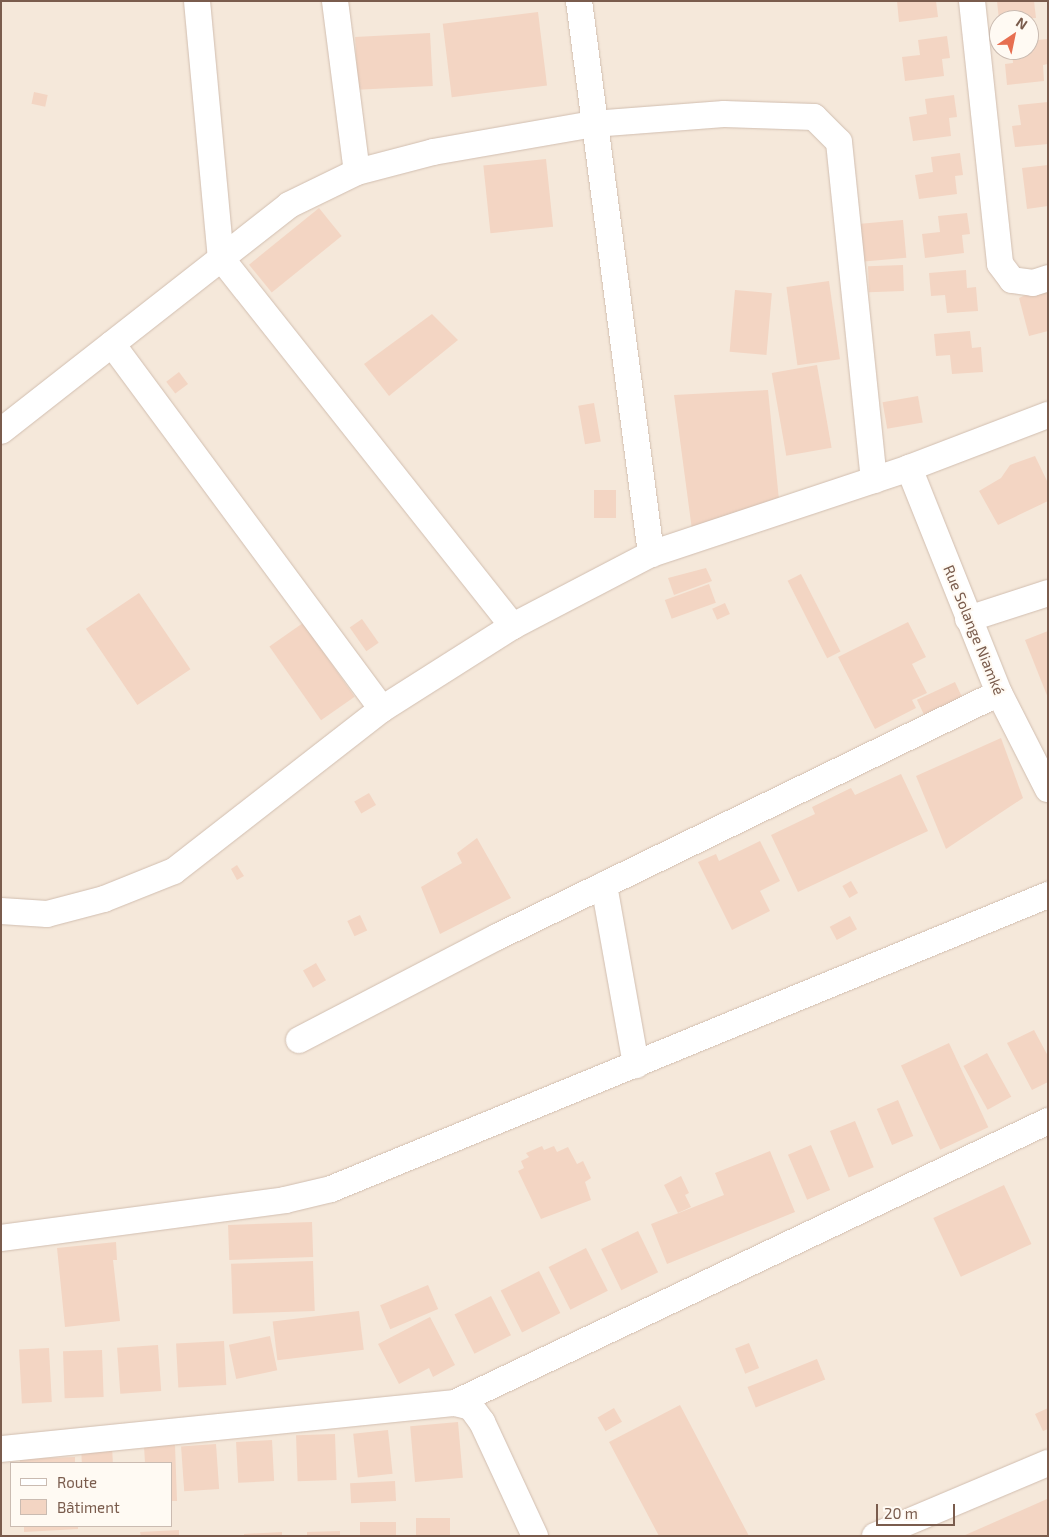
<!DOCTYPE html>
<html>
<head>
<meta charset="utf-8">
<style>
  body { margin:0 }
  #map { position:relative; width:1049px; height:1537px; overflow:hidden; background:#fdf6ec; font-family:"Exo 2",sans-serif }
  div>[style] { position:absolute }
  .residential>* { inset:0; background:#f5e8da }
  .building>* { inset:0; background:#f3d5c3; transform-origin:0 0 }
  .roads { filter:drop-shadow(0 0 1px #d1beb0) drop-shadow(0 0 1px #d1beb0) }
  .street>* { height:26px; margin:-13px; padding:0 13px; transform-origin:13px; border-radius:13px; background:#fff }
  span { translate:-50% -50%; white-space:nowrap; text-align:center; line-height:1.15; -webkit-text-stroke:4px #fffaf3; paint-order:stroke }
  .street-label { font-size:15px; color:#7a5c4d }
  .frame { position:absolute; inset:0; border:2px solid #7a5c4d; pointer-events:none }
  .legend { position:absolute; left:10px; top:1462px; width:162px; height:65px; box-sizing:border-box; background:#fffaf3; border:1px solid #cabbb1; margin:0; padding:6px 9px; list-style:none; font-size:15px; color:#7a5c4d }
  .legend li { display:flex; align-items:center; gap:10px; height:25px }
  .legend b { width:25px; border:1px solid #cabbb1 }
  .north { position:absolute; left:989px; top:10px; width:50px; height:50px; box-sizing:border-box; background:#fffaf3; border:1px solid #cabbb1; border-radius:50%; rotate:34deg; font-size:14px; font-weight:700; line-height:20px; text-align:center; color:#7a5c4d }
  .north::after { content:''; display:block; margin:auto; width:18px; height:22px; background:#e76f51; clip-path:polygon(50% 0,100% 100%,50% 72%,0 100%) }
  .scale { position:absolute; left:876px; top:1504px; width:79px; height:22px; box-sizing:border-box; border:2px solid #7a5c4d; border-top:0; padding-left:6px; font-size:15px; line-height:18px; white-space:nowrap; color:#7a5c4d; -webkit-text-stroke:4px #fffaf3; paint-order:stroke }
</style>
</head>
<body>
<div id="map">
  <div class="residential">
    <i style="clip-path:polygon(evenodd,1px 1px,1048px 1px,1048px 1536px,1px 1536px,1px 1px,999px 20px,1029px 20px,1029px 50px,999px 50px,999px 20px,1px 1px,11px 1463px,171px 1463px,171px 1526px,11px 1526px,11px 1463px)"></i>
  </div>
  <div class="building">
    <i style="clip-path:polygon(897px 1px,936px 1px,938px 17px,899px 22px)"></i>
    <i style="clip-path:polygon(997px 1px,1034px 1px,1036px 18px,999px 20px)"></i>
    <i style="left:538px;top:12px;width:74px;height:96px;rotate:83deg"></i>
    <i style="left:430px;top:33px;width:53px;height:75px;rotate:87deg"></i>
    <i style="clip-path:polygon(947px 36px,950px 58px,942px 59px,944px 76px,905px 81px,902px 57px,920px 55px,918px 40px)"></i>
    <i style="clip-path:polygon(1048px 39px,1048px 64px,1043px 65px,1044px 81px,1007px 85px,1005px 64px,1013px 63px,1012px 50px,1029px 50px,1029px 41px)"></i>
    <i style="left:34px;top:92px;width:14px;height:12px;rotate:12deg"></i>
    <i style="clip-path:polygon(954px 95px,957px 117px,949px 118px,951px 136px,913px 141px,909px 117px,927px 114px,925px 99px)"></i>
    <i style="clip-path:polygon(1048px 102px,1048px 144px,1015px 147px,1012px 126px,1021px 125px,1018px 105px)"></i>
    <i style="clip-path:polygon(960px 153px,963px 175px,955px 176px,957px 194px,919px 199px,915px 175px,933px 172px,931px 157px)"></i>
    <i style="left:546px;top:159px;width:68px;height:63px;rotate:84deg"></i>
    <i style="clip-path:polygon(1048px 165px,1048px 206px,1027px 209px,1022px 168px)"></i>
    <i style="left:319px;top:208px;width:36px;height:90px;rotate:51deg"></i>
    <i style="clip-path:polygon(967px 213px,970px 234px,962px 235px,964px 253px,925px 258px,922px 234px,940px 232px,938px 216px)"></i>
    <i style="left:903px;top:220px;width:38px;height:45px;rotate:85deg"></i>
    <i style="left:903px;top:265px;width:26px;height:35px;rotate:88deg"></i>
    <i style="clip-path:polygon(966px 270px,967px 288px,976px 287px,978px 311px,947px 313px,945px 295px,931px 296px,929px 273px)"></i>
    <i style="left:829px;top:281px;width:79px;height:43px;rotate:82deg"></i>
    <i style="clip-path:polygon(1048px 285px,1048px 331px,1029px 336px,1019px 298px)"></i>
    <i style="left:735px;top:290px;width:37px;height:62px;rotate:5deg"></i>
    <i style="clip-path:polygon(432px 314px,458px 340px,389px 396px,364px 364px)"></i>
    <i style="clip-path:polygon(970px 331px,972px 348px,981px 347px,983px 372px,952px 374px,950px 355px,936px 356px,934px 334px)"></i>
    <i style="left:817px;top:365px;width:84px;height:46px;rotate:80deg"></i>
    <i style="left:179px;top:372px;width:15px;height:16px;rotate:53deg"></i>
    <i style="clip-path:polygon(768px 390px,779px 500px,692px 530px,674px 395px)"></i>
    <i style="left:918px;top:396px;width:27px;height:36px;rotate:80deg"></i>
    <i style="left:594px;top:403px;width:39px;height:16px;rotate:80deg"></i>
    <i style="clip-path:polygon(1035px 456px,1048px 483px,1048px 501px,998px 525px,979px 491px,1001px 478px,1010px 465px)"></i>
    <i style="left:594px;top:490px;width:22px;height:28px"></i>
    <i style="clip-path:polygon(706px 568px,712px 581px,674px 595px,668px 578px)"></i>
    <i style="left:801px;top:574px;width:87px;height:15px;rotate:63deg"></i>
    <i style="left:709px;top:584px;width:20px;height:47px;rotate:70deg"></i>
    <i style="left:139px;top:593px;width:92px;height:64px;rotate:56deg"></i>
    <i style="left:725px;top:603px;width:12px;height:14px;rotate:66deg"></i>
    <i style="left:362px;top:619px;width:29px;height:15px;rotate:55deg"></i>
    <i style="clip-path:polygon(908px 622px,926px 657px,912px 664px,927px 693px,912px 700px,916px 708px,875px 729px,838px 657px)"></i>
    <i style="left:303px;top:623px;width:90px;height:41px;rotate:55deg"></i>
    <i style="clip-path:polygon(1048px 631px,1048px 698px,1025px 640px)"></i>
    <i style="left:955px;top:682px;width:23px;height:42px;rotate:65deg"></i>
    <i style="clip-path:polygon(1001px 738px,1023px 798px,946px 849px,916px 776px)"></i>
    <i style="clip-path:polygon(901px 774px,928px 831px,798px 892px,771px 835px,815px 814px,812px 807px,851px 788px,855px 795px)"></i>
    <i style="left:369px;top:793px;width:14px;height:17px;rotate:60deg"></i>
    <i style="clip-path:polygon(477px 838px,511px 898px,440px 934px,421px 887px,462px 863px,457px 853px)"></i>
    <i style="clip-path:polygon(760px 841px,780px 881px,760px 891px,770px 911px,732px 930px,698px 862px,716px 854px,719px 861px)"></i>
    <i style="clip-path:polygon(237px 865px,244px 876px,237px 880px,231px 869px)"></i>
    <i style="left:851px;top:881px;width:14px;height:10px;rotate:60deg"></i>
    <i style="left:360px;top:915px;width:17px;height:14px;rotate:65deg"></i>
    <i style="left:850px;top:916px;width:15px;height:23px;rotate:62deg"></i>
    <i style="left:316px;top:963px;width:20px;height:15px;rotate:60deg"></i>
    <i style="clip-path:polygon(1034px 1030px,1048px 1056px,1048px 1082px,1032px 1090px,1007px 1043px)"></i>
    <i style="left:949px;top:1043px;width:93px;height:53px;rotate:65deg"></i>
    <i style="left:987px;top:1053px;width:50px;height:27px;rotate:61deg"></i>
    <i style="left:898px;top:1100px;width:39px;height:23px;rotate:67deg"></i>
    <i style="left:855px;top:1121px;width:50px;height:27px;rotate:68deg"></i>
    <i style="left:811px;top:1145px;width:49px;height:25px;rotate:67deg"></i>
    <i style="clip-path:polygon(542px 1146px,544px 1150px,554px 1146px,557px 1152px,568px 1147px,577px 1164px,583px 1161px,591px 1178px,585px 1182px,591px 1200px,541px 1219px,518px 1171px,524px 1168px,521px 1161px,529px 1157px,526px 1153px)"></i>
    <i style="clip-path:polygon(770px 1151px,795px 1212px,667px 1264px,651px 1224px,724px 1195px,715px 1173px)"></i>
    <i style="clip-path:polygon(681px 1176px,689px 1193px,685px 1195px,691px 1207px,678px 1213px,664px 1185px)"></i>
    <i style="left:1004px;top:1185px;width:65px;height:78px;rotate:65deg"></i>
    <i style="left:312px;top:1222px;width:35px;height:84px;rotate:88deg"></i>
    <i style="left:638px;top:1231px;width:46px;height:41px;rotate:64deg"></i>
    <i style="clip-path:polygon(116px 1242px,117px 1260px,113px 1260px,120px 1321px,65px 1327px,57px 1248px)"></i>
    <i style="left:586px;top:1248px;width:48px;height:42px;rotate:63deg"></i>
    <i style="left:313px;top:1261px;width:50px;height:82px;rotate:88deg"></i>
    <i style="left:539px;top:1271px;width:47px;height:43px;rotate:63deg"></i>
    <i style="left:428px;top:1285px;width:26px;height:52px;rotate:67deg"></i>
    <i style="left:491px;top:1296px;width:44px;height:41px;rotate:63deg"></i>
    <i style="left:359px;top:1311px;width:39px;height:87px;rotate:83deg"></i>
    <i style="clip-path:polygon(430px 1317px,455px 1365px,433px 1377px,429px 1368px,399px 1384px,378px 1344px)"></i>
    <i style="left:270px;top:1336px;width:35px;height:42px;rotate:78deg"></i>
    <i style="left:224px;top:1341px;width:44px;height:48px;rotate:87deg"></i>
    <i style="left:749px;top:1343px;width:27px;height:15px;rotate:68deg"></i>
    <i style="left:158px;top:1345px;width:46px;height:41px;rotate:86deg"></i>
    <i style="left:49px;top:1348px;width:54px;height:30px;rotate:87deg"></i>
    <i style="left:102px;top:1350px;width:47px;height:39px;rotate:88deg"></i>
    <i style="left:817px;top:1359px;width:22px;height:75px;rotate:68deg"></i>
    <i style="clip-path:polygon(680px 1405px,749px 1536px,659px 1536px,609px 1442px)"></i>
    <i style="left:614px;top:1408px;width:16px;height:19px;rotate:60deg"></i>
    <i style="clip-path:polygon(1048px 1408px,1048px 1429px,1043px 1431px,1035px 1414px)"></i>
    <i style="left:458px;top:1422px;width:56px;height:48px;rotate:85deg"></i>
    <i style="left:388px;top:1430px;width:44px;height:35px;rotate:84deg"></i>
    <i style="left:335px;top:1434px;width:46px;height:39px;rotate:88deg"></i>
    <i style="left:272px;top:1440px;width:41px;height:36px;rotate:87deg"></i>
    <i style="left:216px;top:1444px;width:45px;height:35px;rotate:86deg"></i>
    <i style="clip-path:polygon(175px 1445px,177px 1501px,171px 1501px,171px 1463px,145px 1463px,144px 1446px)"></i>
    <i style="left:112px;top:1446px;width:17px;height:31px;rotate:87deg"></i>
    <i style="clip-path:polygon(75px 1457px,75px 1463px,20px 1463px,20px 1459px)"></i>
    <i style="left:395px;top:1481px;width:20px;height:45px;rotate:87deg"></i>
    <i style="clip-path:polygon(1047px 1499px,1048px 1536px,963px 1536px)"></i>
    <i style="left:416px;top:1518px;width:34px;height:18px"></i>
    <i style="left:360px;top:1522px;width:36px;height:14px"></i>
    <i style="clip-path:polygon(24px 1526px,78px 1526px,78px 1529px,24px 1532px)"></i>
    <i style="clip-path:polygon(179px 1530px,179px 1536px,141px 1536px,140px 1532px)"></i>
    <i style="clip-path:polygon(340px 1531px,340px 1536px,307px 1536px,307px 1532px)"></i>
    <i style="clip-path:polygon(282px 1532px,282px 1536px,244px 1536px,244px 1534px)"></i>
  </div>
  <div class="roads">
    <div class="street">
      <i style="left:197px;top:1px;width:258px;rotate:84.7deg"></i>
      <i style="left:221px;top:258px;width:470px;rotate:51.6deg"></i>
      <i style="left:335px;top:1px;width:172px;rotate:82.7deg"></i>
      <i style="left:579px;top:1px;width:558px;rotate:82.58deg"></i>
      <i style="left:972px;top:1px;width:264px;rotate:83.9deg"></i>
      <i style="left:1000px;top:264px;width:20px;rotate:53deg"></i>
      <i style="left:1012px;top:280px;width:21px;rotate:8deg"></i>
      <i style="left:1033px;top:283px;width:16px;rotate:-18deg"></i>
      <i style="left:112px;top:344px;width:454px;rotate:53.5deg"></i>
      <i style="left:1px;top:431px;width:366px;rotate:-38.1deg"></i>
      <i style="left:289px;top:205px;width:76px;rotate:-25.9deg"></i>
      <i style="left:357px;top:172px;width:79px;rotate:-14.7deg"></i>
      <i style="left:433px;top:152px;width:162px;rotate:-9.9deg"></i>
      <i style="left:593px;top:124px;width:131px;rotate:-4.4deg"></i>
      <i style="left:724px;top:114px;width:90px;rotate:1.9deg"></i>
      <i style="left:814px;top:117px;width:35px;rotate:45deg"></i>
      <i style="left:839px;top:142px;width:340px;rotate:84.1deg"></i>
      <i style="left:909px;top:468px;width:242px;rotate:68.2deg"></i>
      <i style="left:999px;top:693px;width:108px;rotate:63deg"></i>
      <i style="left:968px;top:619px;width:84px;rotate:-18deg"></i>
      <i style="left:604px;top:885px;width:183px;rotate:79.9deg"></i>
      <i style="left:1px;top:911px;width:46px;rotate:3.7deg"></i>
      <i style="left:47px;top:914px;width:59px;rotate:-14.7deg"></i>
      <i style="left:104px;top:899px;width:75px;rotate:-21.8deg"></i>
      <i style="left:174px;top:871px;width:264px;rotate:-37.9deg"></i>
      <i style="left:382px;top:709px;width:155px;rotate:-32.4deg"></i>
      <i style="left:513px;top:626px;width:156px;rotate:-27.6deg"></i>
      <i style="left:651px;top:554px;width:272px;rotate:-18.4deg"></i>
      <i style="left:909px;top:468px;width:149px;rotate:-20.9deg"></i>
      <i style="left:299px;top:1040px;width:223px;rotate:-27.5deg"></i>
      <i style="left:497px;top:937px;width:558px;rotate:-25.92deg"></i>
      <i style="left:1px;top:1238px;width:287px;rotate:-7.6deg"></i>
      <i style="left:285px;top:1200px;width:47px;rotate:-13.4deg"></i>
      <i style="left:331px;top:1189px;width:775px;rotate:-22.3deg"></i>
      <i style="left:455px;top:1403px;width:16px;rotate:14deg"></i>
      <i style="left:471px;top:1407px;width:19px;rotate:54deg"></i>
      <i style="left:482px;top:1422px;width:126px;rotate:65.1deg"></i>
      <i style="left:1px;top:1449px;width:456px;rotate:-5.8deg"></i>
      <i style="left:455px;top:1403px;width:657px;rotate:-25.43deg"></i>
      <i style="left:875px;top:1536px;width:188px;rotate:-22.9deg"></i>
    </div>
  </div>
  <div class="street-label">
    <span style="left:974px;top:630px;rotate:68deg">Rue Solange Niamké</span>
  </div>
  <div class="frame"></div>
  <ul class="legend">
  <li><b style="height:6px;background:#fff"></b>Route</li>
  <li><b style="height:14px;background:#f3d5c3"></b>Bâtiment</li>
  </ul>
  <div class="north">N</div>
  <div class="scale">20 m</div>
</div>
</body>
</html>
